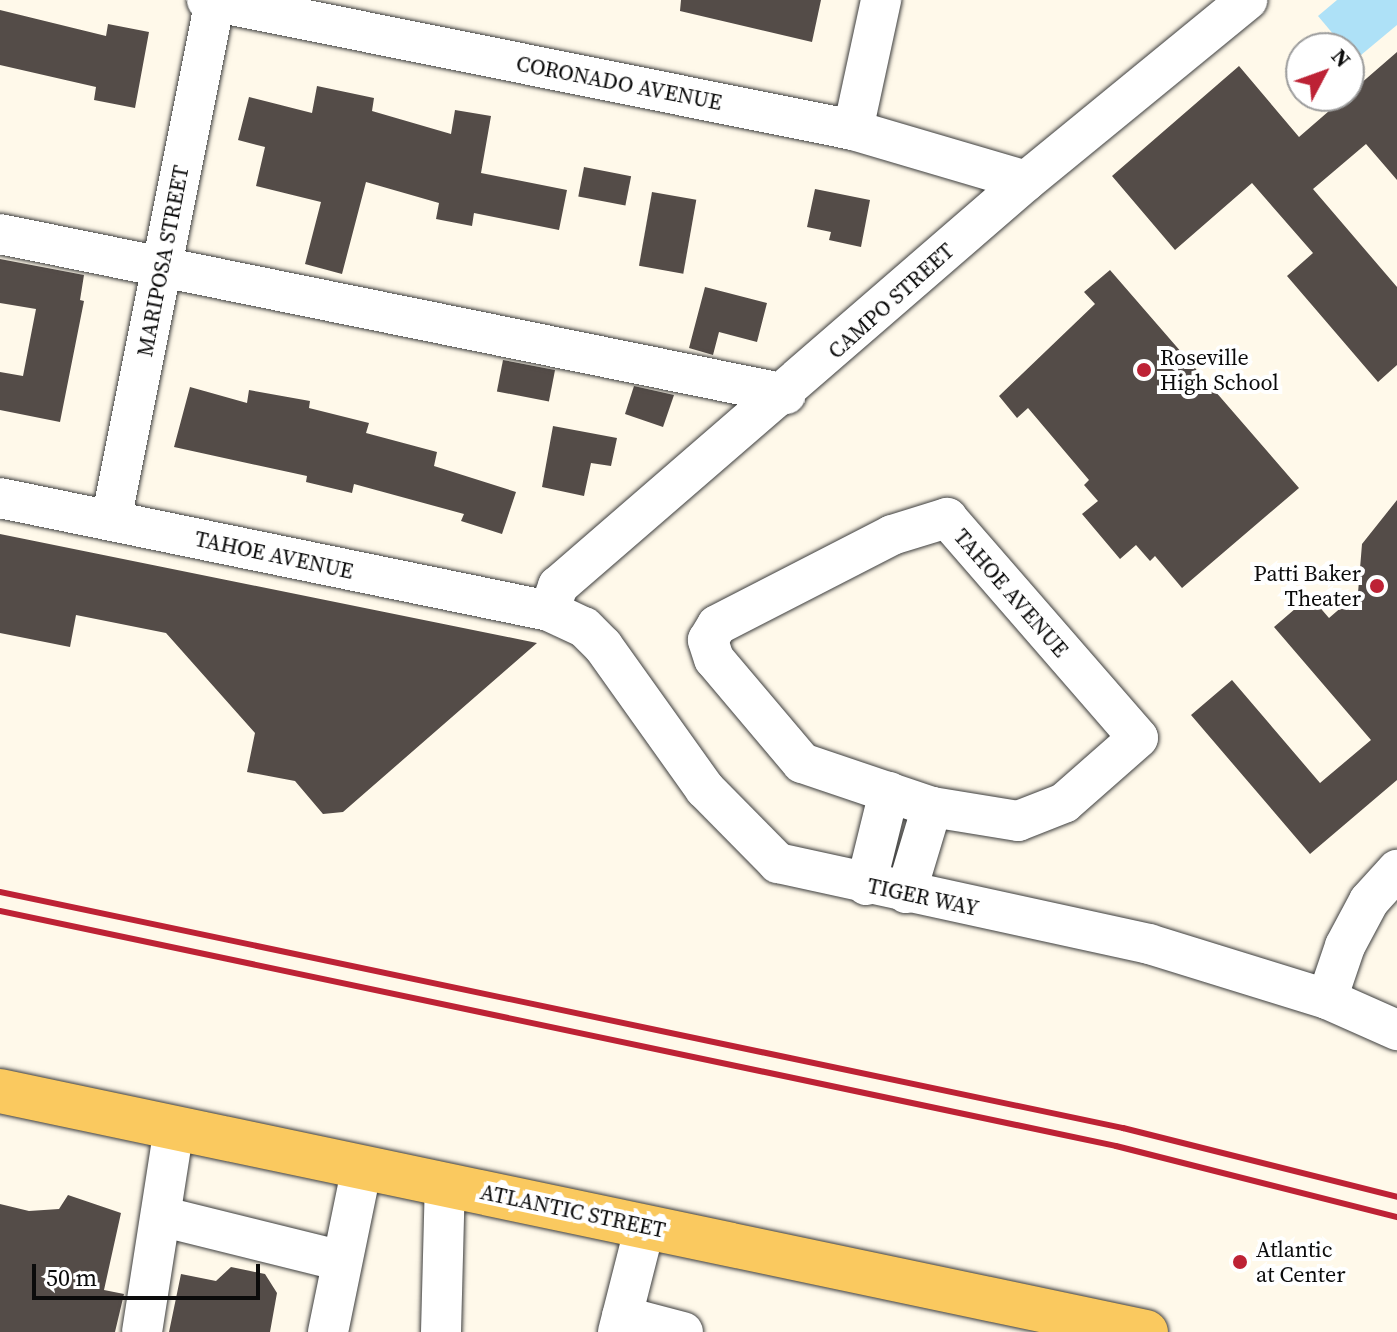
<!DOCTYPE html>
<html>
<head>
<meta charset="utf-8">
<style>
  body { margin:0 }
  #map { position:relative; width:1397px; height:1332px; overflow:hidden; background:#fff9ea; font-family:"Source Serif 4",serif }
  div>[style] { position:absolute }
  .water>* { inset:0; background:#aee1f7 }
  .building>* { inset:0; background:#544c48; transform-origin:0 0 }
  .roads { filter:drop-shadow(0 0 2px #3e3e3e) drop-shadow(0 0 2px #3e3e3e) }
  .minor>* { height:40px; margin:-20px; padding:0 20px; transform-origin:20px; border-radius:20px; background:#fff }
  .major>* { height:44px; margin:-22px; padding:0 22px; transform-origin:22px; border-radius:22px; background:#fac95f }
  .rail>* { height:6px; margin:-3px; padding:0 3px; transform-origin:3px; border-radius:3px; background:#bd2235 }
  .dots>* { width:22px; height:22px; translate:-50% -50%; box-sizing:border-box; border:4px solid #fff; border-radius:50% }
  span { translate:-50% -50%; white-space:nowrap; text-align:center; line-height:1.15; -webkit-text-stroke:8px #fff; paint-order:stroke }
  .street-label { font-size:22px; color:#0b0b0b }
  .poi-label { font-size:22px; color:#0b0b0b }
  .left { translate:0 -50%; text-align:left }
  .right { translate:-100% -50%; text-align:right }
  .north { position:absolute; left:1285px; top:32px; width:80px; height:80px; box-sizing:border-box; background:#fff; border:2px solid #9d9d9d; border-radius:50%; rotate:49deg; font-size:22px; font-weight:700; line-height:32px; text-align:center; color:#0b0b0b }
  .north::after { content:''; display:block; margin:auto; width:28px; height:36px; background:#bd2235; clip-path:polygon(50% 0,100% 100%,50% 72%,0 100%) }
  .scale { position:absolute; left:32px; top:1264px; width:228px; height:36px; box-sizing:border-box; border:4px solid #0b0b0b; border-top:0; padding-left:10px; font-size:24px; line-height:28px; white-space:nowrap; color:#0b0b0b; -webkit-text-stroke:6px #fff; paint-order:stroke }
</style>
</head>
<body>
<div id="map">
  <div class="water">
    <i style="clip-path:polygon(1337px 0,1397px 0,1397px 25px,1355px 60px,1318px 16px)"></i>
  </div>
  <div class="building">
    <i style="clip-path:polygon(681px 0,821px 0,812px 42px,680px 11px)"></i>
    <i style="clip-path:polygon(0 10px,106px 36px,108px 24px,149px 32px,135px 108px,94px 100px,96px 87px,0 65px)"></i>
    <i style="clip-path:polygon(1397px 52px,1397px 180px,1366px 144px,1313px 189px,1397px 287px,1397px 365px,1378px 382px,1287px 276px,1313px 253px,1252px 183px,1175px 250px,1112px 176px,1239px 66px,1299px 137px)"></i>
    <i style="clip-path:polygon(317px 86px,374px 98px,372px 111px,451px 134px,455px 110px,491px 116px,481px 173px,567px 190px,559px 230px,474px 213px,472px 226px,436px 219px,439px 203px,366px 182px,342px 274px,305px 264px,321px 202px,256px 186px,265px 147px,238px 140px,249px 97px,312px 113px)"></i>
    <i style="left:584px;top:167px;width:48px;height:30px;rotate:11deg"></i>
    <i style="clip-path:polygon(815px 189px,870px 200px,861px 247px,829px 240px,831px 232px,807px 227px)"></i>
    <i style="left:652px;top:192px;width:45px;height:75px;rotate:10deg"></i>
    <i style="clip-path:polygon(0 259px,84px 275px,80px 300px,84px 301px,60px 422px,0 410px,0 372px,23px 376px,36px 309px,0 303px)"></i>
    <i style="clip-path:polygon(1110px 270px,1299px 488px,1182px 588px,1155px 556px,1150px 561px,1136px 545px,1120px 559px,1082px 514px,1098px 501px,1084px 485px,1089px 480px,1028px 408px,1017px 418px,999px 396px,1095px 304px,1084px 292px)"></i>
    <i style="clip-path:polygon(705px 287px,767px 303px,757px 342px,719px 332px,713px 355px,689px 348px)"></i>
    <i style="left:503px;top:360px;width:53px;height:32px;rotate:11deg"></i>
    <i style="clip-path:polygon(634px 386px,674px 395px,663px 427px,625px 414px)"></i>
    <i style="clip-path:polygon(190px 387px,247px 403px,249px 390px,310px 401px,309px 408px,369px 423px,366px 433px,437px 452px,434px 466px,516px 492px,502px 534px,461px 521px,464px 514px,354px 484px,352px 493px,306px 482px,307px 476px,174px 447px)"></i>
    <i style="clip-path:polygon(553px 426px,617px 438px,611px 466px,591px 463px,584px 496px,542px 487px)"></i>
    <i style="clip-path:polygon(1397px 500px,1397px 780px,1310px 854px,1191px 715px,1232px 680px,1320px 783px,1371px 740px,1274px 627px,1310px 596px,1329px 618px,1358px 593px,1362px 544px)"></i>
    <i style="clip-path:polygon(0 534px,537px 643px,343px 812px,323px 814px,295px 781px,247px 772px,255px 733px,166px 633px,76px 615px,70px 647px,0 633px)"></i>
    <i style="clip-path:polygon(68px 1195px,121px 1213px,104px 1290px,124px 1294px,115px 1332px,0 1332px,0 1204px,29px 1211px,59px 1209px)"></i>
    <i style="clip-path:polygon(231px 1267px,265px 1274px,277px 1293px,270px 1332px,169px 1332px,181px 1274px,216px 1281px)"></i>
  </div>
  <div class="roads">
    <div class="minor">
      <i style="left:207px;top:0;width:659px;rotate:11.38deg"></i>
      <i style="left:853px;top:130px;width:180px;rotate:16.4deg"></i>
      <i style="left:853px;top:130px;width:133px;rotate:-77.8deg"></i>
      <i style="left:0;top:234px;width:802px;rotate:11.51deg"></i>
      <i style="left:0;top:498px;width:561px;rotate:11.63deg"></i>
      <i style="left:549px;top:611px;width:38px;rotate:25deg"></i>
      <i style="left:584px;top:627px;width:27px;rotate:45deg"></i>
      <i style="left:603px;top:646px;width:176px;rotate:54.5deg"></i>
      <i style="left:705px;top:789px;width:104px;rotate:45.4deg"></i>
      <i style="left:778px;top:863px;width:380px;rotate:12.3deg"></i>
      <i style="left:1149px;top:944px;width:186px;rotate:17.2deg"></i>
      <i style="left:1327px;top:999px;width:77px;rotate:23.9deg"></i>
      <i style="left:947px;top:518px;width:291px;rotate:49deg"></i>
      <i style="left:1138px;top:738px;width:98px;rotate:138.7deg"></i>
      <i style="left:1064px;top:803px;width:49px;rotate:158.6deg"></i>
      <i style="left:1018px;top:821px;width:87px;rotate:-170.8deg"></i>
      <i style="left:932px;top:807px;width:137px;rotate:-161.3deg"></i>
      <i style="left:802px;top:763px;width:136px;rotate:-130.2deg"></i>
      <i style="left:714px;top:659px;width:20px;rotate:-108deg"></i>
      <i style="left:708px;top:640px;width:17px;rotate:-59deg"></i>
      <i style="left:717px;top:625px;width:197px;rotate:-27.2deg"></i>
      <i style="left:892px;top:535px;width:58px;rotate:-17.2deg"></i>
      <i style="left:111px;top:521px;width:531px;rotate:-78.71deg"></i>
      <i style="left:549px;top:611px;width:27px;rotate:-70deg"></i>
      <i style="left:558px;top:586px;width:619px;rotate:-40.87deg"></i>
      <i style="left:1026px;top:181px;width:286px;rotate:-39.3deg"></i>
      <i style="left:866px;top:885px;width:96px;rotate:-76.1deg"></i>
      <i style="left:906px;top:893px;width:90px;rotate:-73.2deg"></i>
      <i style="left:1327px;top:999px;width:56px;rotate:-71.2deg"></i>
      <i style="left:1345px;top:946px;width:51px;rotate:-61.9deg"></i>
      <i style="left:1369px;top:901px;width:42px;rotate:-47.9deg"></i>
      <i style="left:164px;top:1217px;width:183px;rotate:13.9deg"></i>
      <i style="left:622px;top:1316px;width:63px;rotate:14.7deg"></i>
      <i style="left:142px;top:1332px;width:207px;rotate:-81.1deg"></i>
      <i style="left:328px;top:1332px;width:169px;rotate:-78.4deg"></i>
      <i style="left:441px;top:1332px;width:148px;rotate:-88.5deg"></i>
      <i style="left:618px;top:1332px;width:109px;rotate:-75.7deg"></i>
    </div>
    <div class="major">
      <i style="left:0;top:1091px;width:1171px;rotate:11.88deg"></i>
    </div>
  </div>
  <div class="rail">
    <i style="left:0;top:892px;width:1148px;rotate:11.87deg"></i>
    <i style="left:1123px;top:1128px;width:283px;rotate:14.1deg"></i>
    <i style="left:0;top:911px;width:1140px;rotate:11.89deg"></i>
    <i style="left:1116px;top:1146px;width:290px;rotate:14.2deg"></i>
  </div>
  <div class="dots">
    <i style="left:1144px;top:370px;background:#bd2235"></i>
    <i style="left:1377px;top:586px;background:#bd2235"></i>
    <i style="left:1240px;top:1262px;background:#bd2235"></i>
  </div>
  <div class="street-label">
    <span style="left:619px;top:83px;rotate:11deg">CORONADO AVENUE</span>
    <span style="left:163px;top:261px;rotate:-79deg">MARIPOSA STREET</span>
    <span style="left:891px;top:301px;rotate:-42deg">CAMPO STREET</span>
    <span style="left:274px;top:555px;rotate:12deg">TAHOE AVENUE</span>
    <span style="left:1011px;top:593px;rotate:49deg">TAHOE AVENUE</span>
    <span style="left:923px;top:897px;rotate:12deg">TIGER WAY</span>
    <span style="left:573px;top:1211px;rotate:12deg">ATLANTIC STREET</span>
  </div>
  <div class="poi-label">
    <span class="left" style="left:1160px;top:370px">Roseville<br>High School</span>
    <span class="right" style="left:1361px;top:586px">Patti Baker<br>Theater</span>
    <span class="left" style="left:1256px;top:1262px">Atlantic<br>at Center</span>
  </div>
  <div class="north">N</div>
  <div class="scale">50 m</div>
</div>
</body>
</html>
